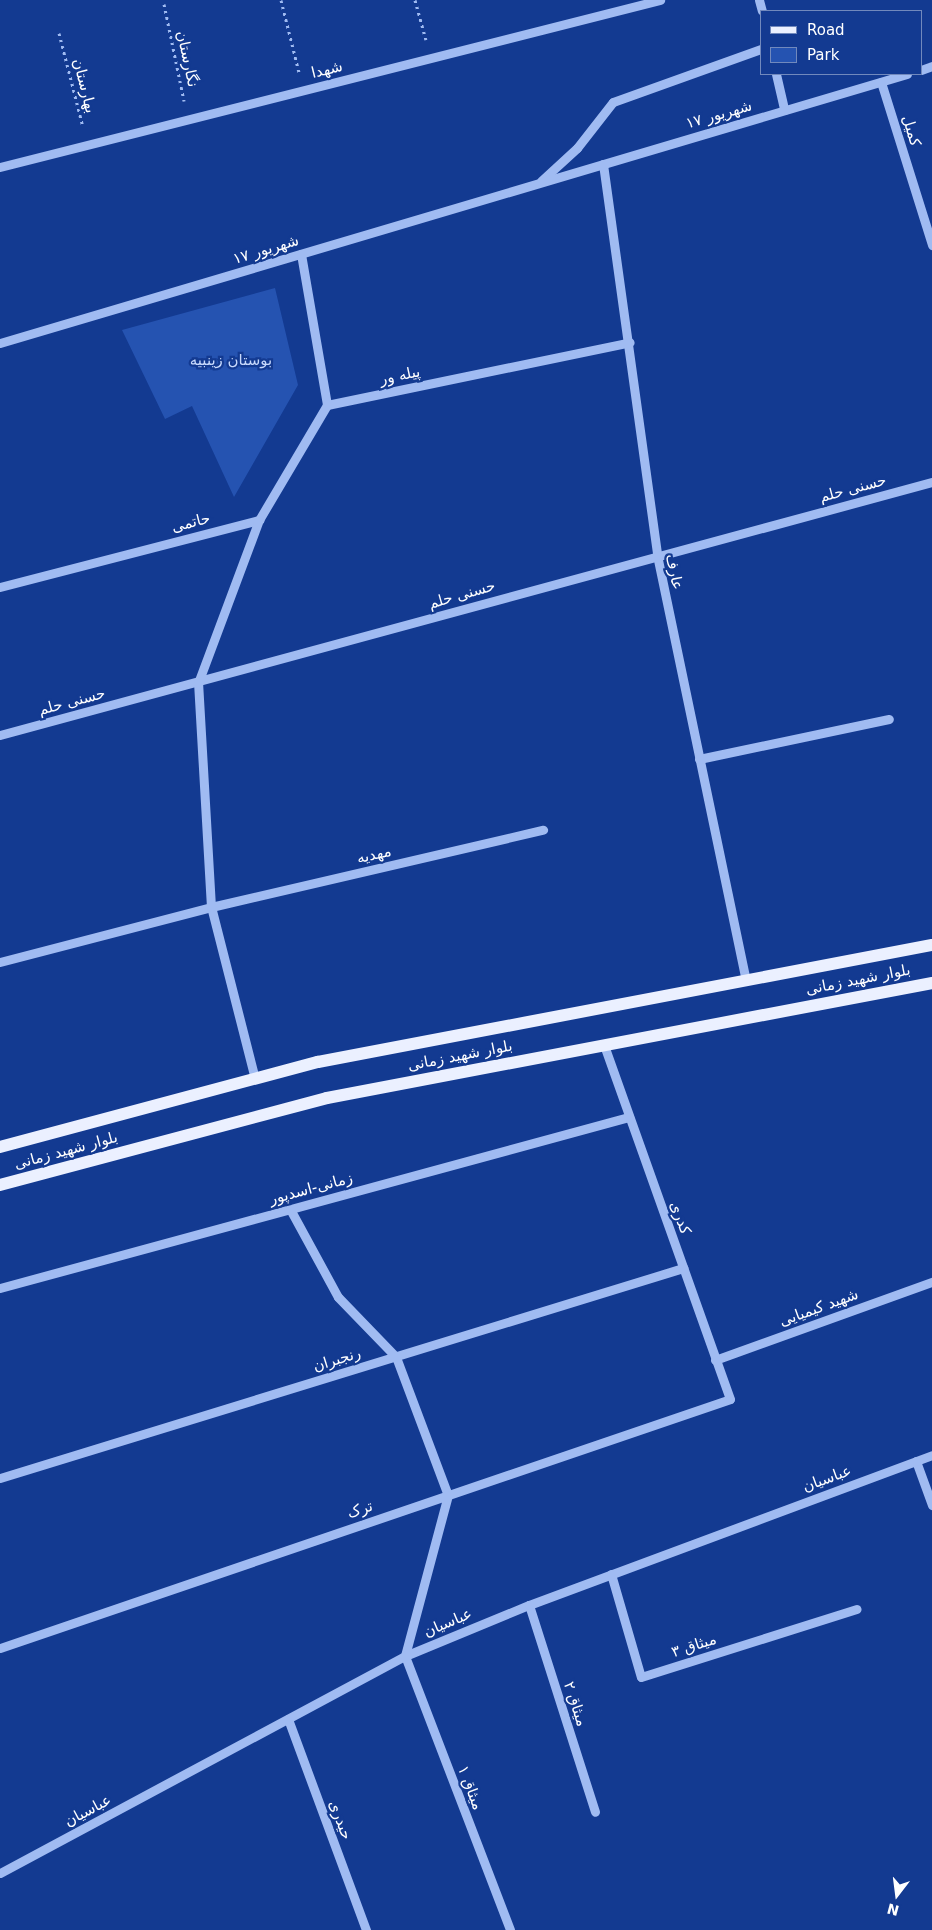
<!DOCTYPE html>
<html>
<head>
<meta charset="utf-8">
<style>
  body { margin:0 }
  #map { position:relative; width:932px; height:1930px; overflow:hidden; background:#133a91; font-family:"DejaVu Sans","Noto Sans Arabic",sans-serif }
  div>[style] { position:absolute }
  .green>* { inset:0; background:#2553b1 }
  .path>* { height:3px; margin-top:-1.5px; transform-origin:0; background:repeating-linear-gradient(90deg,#a0bbf2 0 2.5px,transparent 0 6.5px) }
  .minor>* { height:9px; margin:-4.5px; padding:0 4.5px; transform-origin:4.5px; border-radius:4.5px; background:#a0bbf2 }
  .major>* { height:12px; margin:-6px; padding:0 6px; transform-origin:6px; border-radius:6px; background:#ebf0ff }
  span { translate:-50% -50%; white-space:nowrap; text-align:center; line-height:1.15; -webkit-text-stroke:4.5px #133a91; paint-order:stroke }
  .street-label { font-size:15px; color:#fff }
  .park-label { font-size:15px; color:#c7d9fc }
  .legend { position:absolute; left:760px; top:10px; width:162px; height:65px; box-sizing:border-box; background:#133a91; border:1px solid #7189bd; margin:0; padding:6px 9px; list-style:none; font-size:15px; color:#fff }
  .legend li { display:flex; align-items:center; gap:10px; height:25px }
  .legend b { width:25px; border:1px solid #7189bd }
  .north { position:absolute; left:872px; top:1870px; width:50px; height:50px; -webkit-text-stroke:4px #133a91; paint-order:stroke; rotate:195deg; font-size:14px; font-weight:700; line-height:20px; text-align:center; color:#fff }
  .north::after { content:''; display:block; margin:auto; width:18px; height:22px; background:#fff; clip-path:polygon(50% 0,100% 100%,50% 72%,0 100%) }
</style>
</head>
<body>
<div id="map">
  <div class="green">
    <i style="clip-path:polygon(275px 288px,298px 385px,234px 497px,192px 406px,165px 419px,122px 330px)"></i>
  </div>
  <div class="path">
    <i style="left:281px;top:0;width:74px;rotate:76deg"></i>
    <i style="left:415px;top:0;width:41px;rotate:74.6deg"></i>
    <i style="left:164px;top:4px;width:99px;rotate:78.3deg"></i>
    <i style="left:59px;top:33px;width:97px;rotate:75.7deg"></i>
  </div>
  <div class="minor">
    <i style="left:759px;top:0;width:11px;rotate:75deg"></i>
    <i style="left:921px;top:70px;width:12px;rotate:-20deg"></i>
    <i style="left:776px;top:74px;width:37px;rotate:77deg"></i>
    <i style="left:881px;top:82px;width:171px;rotate:72.6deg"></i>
    <i style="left:603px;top:164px;width:395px;rotate:82.1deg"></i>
    <i style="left:657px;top:555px;width:435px;rotate:78.2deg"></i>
    <i style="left:0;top:167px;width:681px;rotate:-14.2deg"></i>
    <i style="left:541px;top:181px;width:49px;rotate:-42.5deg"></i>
    <i style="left:577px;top:148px;width:58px;rotate:-52deg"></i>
    <i style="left:613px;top:102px;width:157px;rotate:-19.7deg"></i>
    <i style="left:301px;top:254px;width:153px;rotate:80.2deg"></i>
    <i style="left:327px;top:405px;width:309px;rotate:-11.7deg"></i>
    <i style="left:0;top:343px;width:946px;rotate:-16.52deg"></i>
    <i style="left:0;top:587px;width:268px;rotate:-14.5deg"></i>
    <i style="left:259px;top:520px;width:134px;rotate:-59.4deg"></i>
    <i style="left:0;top:735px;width:966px;rotate:-15.19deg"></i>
    <i style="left:699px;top:759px;width:194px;rotate:-11.9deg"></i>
    <i style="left:0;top:962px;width:218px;rotate:-14.6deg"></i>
    <i style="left:211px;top:907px;width:341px;rotate:-13.1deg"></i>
    <i style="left:255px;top:1079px;width:178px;rotate:-104.3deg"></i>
    <i style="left:211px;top:907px;width:224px;rotate:-93.3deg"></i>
    <i style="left:198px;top:683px;width:174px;rotate:-69.5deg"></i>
    <i style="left:290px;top:1209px;width:100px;rotate:61.4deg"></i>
    <i style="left:338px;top:1297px;width:83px;rotate:46deg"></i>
    <i style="left:396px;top:1357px;width:147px;rotate:69.4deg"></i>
    <i style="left:448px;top:1495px;width:167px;rotate:105deg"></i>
    <i style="left:405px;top:1656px;width:293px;rotate:69deg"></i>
    <i style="left:0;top:1288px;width:652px;rotate:-15.21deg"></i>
    <i style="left:715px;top:1360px;width:231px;rotate:-19.8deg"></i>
    <i style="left:916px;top:1461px;width:47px;rotate:70deg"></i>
    <i style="left:0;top:1478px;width:715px;rotate:-17.09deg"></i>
    <i style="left:611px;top:1574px;width:107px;rotate:73.8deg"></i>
    <i style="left:641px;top:1677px;width:226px;rotate:-17.5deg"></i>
    <i style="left:529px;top:1605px;width:217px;rotate:72.3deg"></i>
    <i style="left:0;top:1648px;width:771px;rotate:-18.83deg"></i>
    <i style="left:730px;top:1399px;width:376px;rotate:-109.6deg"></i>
    <i style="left:288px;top:1719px;width:225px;rotate:69.7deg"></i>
    <i style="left:0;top:1873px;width:459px;rotate:-28.2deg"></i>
    <i style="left:405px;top:1656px;width:134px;rotate:-22.4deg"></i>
    <i style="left:529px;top:1605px;width:430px;rotate:-20.4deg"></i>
  </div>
  <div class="major">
    <i style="left:0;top:1147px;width:329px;rotate:-15deg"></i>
    <i style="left:318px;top:1062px;width:625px;rotate:-10.79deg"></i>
    <i style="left:0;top:1185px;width:338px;rotate:-14.9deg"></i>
    <i style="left:327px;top:1098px;width:616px;rotate:-10.76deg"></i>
  </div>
  <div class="street-label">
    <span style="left:187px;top:59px;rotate:78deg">نگارستان</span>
    <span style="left:327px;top:70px;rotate:-14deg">شهدا</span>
    <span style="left:84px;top:86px;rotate:76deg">بهارستان</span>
    <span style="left:719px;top:115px;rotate:-16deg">۱۷ شهریور</span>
    <span style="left:911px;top:131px;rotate:73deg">کمیل</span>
    <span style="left:266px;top:250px;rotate:-17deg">۱۷ شهریور</span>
    <span style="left:400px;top:376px;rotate:-12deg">پیله ور</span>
    <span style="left:853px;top:489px;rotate:-15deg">حسنی حلم</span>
    <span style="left:191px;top:523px;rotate:-14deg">حاتمی</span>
    <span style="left:674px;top:572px;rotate:79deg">عارف</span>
    <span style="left:462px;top:595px;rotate:-16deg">حسنی حلم</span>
    <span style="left:72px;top:702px;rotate:-15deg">حسنی حلم</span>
    <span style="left:374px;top:855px;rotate:-13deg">مهدیه</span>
    <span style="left:858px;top:980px;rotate:-11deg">بلوار شهید زمانی</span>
    <span style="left:460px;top:1056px;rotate:-11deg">بلوار شهید زمانی</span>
    <span style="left:66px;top:1151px;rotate:-15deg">بلوار شهید زمانی</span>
    <span style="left:311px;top:1189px;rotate:-15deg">زمانی-اسدپور</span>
    <span style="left:680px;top:1218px;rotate:70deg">کدری</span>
    <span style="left:819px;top:1308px;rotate:-20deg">شهید کیمیایی</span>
    <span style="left:337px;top:1360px;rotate:-17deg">رنجبران</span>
    <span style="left:827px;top:1479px;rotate:-20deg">عباسیان</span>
    <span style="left:360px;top:1510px;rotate:-19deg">ترک</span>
    <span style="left:448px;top:1623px;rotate:-23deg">عباسیان</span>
    <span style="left:694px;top:1646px;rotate:-18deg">میثاق ۳</span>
    <span style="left:575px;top:1704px;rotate:72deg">میثاق ۲</span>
    <span style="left:470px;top:1788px;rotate:69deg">میثاق ۱</span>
    <span style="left:88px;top:1811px;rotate:-28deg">عباسیان</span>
    <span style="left:340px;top:1820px;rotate:70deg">حیدری</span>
  </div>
  <div class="park-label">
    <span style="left:231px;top:361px">بوستان زینبیه</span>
  </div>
  <ul class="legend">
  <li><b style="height:6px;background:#ebf0ff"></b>Road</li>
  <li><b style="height:14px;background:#2553b1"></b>Park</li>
  </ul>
  <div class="north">N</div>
</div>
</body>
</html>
